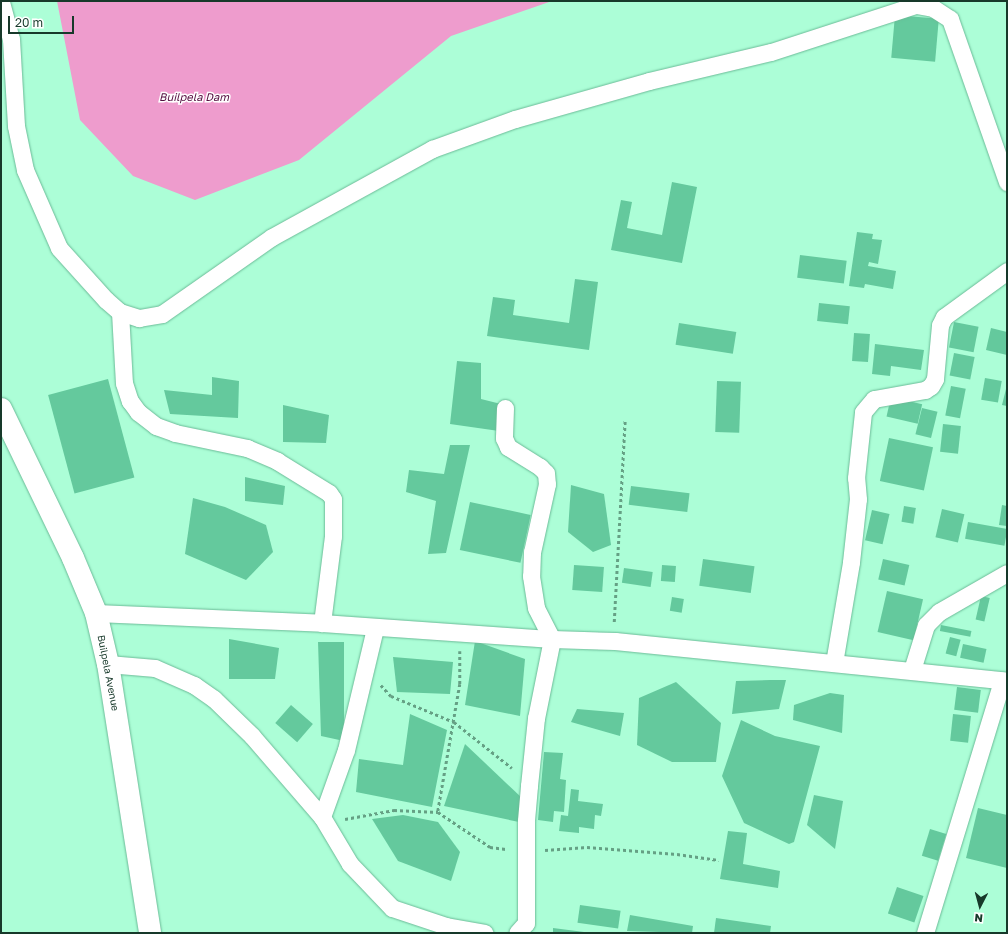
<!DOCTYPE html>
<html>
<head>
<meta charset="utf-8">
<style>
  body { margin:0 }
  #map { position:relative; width:1008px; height:934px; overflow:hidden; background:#acfed7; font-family:"Golos Text",sans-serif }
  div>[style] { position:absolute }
  .water>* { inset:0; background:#ee9ccd }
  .building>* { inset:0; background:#64c99d; transform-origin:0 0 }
  .path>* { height:2.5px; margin-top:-1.25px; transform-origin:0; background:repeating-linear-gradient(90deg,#65a084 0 3px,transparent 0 6px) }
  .roads { filter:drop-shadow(0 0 1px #6bbb97) drop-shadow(0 0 1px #6bbb97) }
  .minor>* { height:17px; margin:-8.5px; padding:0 8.5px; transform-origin:8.5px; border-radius:8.5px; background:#fff }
  .tertiary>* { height:22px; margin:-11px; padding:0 11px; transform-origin:11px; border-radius:11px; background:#fff }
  span { translate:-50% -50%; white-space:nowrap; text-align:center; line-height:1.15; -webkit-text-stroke:3px #fff; paint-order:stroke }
  .street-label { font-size:10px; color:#17392a }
  .water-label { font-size:11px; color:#550e40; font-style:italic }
  .frame { position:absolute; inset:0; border:2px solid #17392a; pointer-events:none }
  .north { position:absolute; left:960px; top:886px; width:40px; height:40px; -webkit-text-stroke:3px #fff; paint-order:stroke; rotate:186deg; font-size:11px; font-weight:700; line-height:16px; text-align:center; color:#17392a }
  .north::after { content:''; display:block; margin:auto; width:14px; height:18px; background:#17392a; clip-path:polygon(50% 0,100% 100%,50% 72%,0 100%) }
  .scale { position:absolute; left:8px; top:16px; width:66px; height:18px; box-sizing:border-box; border:2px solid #17392a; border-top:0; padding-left:5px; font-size:12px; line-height:14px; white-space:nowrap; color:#17392a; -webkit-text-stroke:3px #fff; paint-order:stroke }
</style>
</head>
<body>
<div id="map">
  <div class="water">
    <i style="clip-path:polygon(57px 1px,552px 1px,451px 36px,299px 160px,195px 200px,133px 176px,80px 120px)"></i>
  </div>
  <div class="building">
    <i style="left:895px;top:15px;width:44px;height:43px;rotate:5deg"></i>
    <i style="clip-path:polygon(672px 182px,697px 187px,682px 263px,611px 250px,621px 200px,632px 202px,627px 228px,662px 235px)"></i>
    <i style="clip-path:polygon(857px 232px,873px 234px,872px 239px,882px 240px,878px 264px,869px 262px,868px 266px,896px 271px,893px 289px,865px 284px,864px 288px,849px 286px)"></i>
    <i style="left:800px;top:255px;width:47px;height:23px;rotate:7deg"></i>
    <i style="clip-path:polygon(575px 279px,598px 282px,589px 350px,487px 336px,493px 297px,515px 300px,513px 315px,569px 323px)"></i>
    <i style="left:819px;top:303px;width:31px;height:18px;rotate:6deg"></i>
    <i style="left:954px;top:322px;width:25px;height:26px;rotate:11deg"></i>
    <i style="left:679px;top:323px;width:58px;height:22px;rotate:9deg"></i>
    <i style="clip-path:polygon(991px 328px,1007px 332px,1007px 355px,986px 350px)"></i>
    <i style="left:854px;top:333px;width:16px;height:28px;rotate:4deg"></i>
    <i style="clip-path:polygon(875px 344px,924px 350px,921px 370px,891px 366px,890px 376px,872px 374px)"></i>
    <i style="left:954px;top:353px;width:21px;height:23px;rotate:11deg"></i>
    <i style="clip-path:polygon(457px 361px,481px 363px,481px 399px,501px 404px,499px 431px,450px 424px)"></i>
    <i style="clip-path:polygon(212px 377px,239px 381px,238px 418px,170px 414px,164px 390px,212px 395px)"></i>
    <i style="left:985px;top:378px;width:17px;height:22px;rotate:10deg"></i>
    <i style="left:108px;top:379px;width:102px;height:62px;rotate:75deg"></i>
    <i style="left:717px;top:381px;width:24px;height:51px;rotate:2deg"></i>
    <i style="clip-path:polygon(1007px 385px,1007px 406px,1002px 405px)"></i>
    <i style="left:951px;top:386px;width:15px;height:30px;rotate:11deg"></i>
    <i style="left:891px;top:397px;width:32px;height:20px;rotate:13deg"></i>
    <i style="clip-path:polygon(283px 405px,329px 415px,326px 443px,283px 442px)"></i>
    <i style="left:922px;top:408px;width:16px;height:27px;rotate:14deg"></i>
    <i style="left:943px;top:424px;width:18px;height:28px;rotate:6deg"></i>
    <i style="left:889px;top:438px;width:45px;height:44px;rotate:12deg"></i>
    <i style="clip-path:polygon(450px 445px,470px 445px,446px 553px,428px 554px,436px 501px,406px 492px,409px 470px,444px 474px)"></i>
    <i style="clip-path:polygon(245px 477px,285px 486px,283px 505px,245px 501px)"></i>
    <i style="clip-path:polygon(571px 485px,604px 494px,611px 545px,593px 552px,568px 532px)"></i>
    <i style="left:631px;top:486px;width:59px;height:19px;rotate:7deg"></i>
    <i style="clip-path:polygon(193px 498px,225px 507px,266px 525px,273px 552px,246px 580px,185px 554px)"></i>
    <i style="left:470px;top:502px;width:62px;height:49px;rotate:12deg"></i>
    <i style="clip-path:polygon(1002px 505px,1007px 506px,1007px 526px,999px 525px)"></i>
    <i style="left:904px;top:506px;width:12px;height:16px;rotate:9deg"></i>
    <i style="left:942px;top:509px;width:23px;height:29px;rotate:13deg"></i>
    <i style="left:872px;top:510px;width:18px;height:31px;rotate:13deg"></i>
    <i style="left:968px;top:522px;width:40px;height:17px;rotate:10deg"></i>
    <i style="left:703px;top:559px;width:52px;height:27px;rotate:8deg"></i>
    <i style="left:883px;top:559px;width:27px;height:21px;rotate:13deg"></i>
    <i style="left:574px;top:565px;width:30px;height:25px;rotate:4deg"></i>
    <i style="left:662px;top:565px;width:14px;height:16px;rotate:4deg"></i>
    <i style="left:624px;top:568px;width:29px;height:15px;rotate:8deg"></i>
    <i style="left:887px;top:591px;width:37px;height:42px;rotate:13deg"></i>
    <i style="left:981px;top:596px;width:9px;height:24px;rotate:13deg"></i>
    <i style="left:672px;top:597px;width:12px;height:14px;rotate:9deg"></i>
    <i style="left:941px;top:625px;width:31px;height:6px;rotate:11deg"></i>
    <i style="left:950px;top:637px;width:11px;height:17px;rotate:15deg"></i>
    <i style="clip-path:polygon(229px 639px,279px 648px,275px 679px,229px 679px)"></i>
    <i style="clip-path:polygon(475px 641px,525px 659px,520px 716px,465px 705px)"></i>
    <i style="clip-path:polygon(318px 642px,344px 642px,344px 741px,321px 736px)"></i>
    <i style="left:963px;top:644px;width:24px;height:14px;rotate:12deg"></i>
    <i style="clip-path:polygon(393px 657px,453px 662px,450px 694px,397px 692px)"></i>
    <i style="clip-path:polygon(770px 680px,786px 680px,779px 709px,732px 714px,736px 681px)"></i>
    <i style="clip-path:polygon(676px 682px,721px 723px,716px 762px,672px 762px,637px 745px,639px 698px)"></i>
    <i style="left:957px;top:687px;width:24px;height:23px;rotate:7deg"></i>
    <i style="clip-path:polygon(830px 693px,844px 695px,842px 733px,793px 720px,794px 705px)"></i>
    <i style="left:291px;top:705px;width:29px;height:24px;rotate:41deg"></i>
    <i style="clip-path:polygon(577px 709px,624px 713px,620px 736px,571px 722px)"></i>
    <i style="clip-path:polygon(410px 714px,447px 730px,432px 807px,356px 792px,359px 759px,403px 765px)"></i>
    <i style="left:953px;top:714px;width:18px;height:27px;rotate:6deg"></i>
    <i style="clip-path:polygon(741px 720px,775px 736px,820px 746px,794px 842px,789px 844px,744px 823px,722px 776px)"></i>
    <i style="clip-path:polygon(465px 744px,522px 798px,519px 822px,444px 806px)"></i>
    <i style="clip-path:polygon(544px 752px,563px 753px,560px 779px,566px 780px,564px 812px,554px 811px,553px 822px,538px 820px)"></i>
    <i style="clip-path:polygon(571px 789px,579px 790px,578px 801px,603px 804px,601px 816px,595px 815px,594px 829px,579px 827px,579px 833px,559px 831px,561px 815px,568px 816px)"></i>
    <i style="clip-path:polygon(814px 795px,843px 801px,835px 849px,807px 825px)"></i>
    <i style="clip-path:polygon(978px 808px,1007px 815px,1007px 868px,966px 858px)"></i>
    <i style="clip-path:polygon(403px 815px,438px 822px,460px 852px,451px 881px,398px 861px,372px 819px)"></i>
    <i style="left:930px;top:829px;width:17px;height:28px;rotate:17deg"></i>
    <i style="clip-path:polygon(728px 831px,747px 833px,743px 864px,780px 871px,778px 888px,720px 879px)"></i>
    <i style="left:897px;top:887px;width:28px;height:28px;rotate:19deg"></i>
    <i style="left:580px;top:905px;width:41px;height:18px;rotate:8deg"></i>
    <i style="clip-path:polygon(630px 915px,693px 926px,692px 933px,627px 931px)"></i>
    <i style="clip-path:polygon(716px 918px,771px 926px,770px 933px,714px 933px)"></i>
    <i style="clip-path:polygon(553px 928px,584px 932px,584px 933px,553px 933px)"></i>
  </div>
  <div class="path">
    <i style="left:614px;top:622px;width:202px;rotate:-86.9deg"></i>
    <i style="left:460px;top:651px;width:33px;rotate:90deg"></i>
    <i style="left:460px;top:684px;width:130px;rotate:99.8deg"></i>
    <i style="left:438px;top:812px;width:63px;rotate:33.9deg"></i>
    <i style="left:490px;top:847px;width:16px;rotate:7deg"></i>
    <i style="left:381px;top:685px;width:15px;rotate:48deg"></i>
    <i style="left:391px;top:696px;width:68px;rotate:22.4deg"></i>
    <i style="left:454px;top:722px;width:74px;rotate:38.4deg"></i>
    <i style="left:345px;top:819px;width:50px;rotate:-10.4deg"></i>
    <i style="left:394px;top:810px;width:44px;rotate:2.6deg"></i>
    <i style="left:545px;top:850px;width:42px;rotate:-4.1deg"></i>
    <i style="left:587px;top:847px;width:90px;rotate:4.4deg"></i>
    <i style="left:677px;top:854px;width:42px;rotate:8.1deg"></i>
  </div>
  <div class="roads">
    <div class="minor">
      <i style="left:1px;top:2px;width:38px;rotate:75deg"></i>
      <i style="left:11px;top:39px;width:87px;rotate:86.7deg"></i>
      <i style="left:16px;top:126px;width:45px;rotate:78.4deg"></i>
      <i style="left:25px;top:170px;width:85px;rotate:66.4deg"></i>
      <i style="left:59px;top:248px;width:70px;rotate:47.9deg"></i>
      <i style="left:106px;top:300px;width:18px;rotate:41deg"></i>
      <i style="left:120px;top:312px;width:20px;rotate:18deg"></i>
      <i style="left:139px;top:318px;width:23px;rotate:-10deg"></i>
      <i style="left:162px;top:314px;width:134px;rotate:-35deg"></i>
      <i style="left:272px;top:237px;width:183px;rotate:-28.8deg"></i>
      <i style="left:432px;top:149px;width:88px;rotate:-19.9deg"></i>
      <i style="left:515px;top:119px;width:139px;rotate:-15.8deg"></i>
      <i style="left:649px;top:81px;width:125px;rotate:-13.4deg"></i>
      <i style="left:771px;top:52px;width:152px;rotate:-18deg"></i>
      <i style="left:916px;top:5px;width:17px;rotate:10deg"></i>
      <i style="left:933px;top:8px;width:20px;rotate:33deg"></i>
      <i style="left:950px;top:19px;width:173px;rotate:70.7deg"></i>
      <i style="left:120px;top:312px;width:71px;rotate:86.8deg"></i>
      <i style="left:124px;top:383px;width:19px;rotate:72deg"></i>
      <i style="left:130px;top:401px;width:14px;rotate:54deg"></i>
      <i style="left:138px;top:412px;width:23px;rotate:38deg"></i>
      <i style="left:156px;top:426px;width:20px;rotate:20deg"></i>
      <i style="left:175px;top:433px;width:74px;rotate:11.8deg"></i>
      <i style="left:247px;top:448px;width:33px;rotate:23deg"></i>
      <i style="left:277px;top:461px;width:61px;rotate:31.6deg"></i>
      <i style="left:329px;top:493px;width:7px;rotate:56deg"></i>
      <i style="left:333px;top:499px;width:37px;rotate:90deg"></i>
      <i style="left:333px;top:536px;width:88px;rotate:97.2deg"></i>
      <i style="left:505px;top:408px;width:30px;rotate:92deg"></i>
      <i style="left:504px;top:438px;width:10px;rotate:66deg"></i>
      <i style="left:508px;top:447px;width:38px;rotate:32deg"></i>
      <i style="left:540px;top:467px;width:8px;rotate:45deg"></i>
      <i style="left:546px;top:473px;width:11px;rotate:85deg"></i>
      <i style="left:547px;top:484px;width:70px;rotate:102.4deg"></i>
      <i style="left:532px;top:552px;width:24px;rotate:92deg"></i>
      <i style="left:531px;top:576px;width:32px;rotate:81deg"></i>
      <i style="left:536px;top:608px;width:35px;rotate:63deg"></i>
      <i style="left:552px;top:639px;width:81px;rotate:101.4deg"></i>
      <i style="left:536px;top:718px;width:68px;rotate:95.9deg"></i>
      <i style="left:529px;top:786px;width:35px;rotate:95deg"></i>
      <i style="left:526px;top:821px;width:102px;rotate:90deg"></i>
      <i style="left:526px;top:923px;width:13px;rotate:132deg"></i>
      <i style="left:96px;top:613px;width:226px;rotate:2.5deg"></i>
      <i style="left:322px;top:623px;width:231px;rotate:4deg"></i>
      <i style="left:552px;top:639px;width:63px;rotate:1.8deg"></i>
      <i style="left:615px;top:641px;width:394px;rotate:5.8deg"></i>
      <i style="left:834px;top:663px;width:102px;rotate:-80.4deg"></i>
      <i style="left:851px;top:562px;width:63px;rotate:-83.7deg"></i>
      <i style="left:858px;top:499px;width:21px;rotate:-95deg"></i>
      <i style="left:856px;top:478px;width:66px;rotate:-83.9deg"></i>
      <i style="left:863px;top:412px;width:17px;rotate:-50deg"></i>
      <i style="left:874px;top:399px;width:52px;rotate:-10deg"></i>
      <i style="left:925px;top:390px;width:7px;rotate:-34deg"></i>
      <i style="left:931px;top:386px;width:8px;rotate:-60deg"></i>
      <i style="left:935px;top:379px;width:54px;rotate:-84.7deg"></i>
      <i style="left:940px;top:325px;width:9px;rotate:-63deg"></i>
      <i style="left:944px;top:317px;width:78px;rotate:-36.1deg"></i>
      <i style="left:108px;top:664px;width:47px;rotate:4.9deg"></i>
      <i style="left:155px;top:668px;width:43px;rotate:23.6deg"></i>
      <i style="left:194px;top:685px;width:24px;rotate:35deg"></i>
      <i style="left:214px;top:699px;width:53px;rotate:44.2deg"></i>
      <i style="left:252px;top:736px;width:107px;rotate:49.2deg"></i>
      <i style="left:322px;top:817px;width:55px;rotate:59.2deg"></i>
      <i style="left:350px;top:864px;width:61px;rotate:46.3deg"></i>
      <i style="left:392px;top:908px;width:57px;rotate:18.4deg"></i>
      <i style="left:446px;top:926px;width:39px;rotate:10deg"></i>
      <i style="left:912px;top:670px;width:47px;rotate:-72.7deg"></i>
      <i style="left:926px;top:625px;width:18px;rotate:-45deg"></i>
      <i style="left:939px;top:612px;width:78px;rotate:-29.8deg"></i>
      <i style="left:322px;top:817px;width:71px;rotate:-70.3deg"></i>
      <i style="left:346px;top:750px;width:125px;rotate:-76.6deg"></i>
      <i style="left:925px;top:933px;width:264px;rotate:-73deg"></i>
    </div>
    <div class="tertiary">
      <i style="left:1px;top:409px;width:165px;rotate:64.2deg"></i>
      <i style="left:73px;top:558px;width:60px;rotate:67.3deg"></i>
      <i style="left:96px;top:613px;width:52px;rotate:76.8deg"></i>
      <i style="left:108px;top:664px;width:272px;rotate:81.1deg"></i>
    </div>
  </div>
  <div class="street-label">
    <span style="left:108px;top:673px;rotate:79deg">Builpela Avenue</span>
  </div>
  <div class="water-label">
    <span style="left:194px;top:97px">Builpela Dam</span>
  </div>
  <div class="frame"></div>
  <div class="north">N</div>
  <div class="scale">20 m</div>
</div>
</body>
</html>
